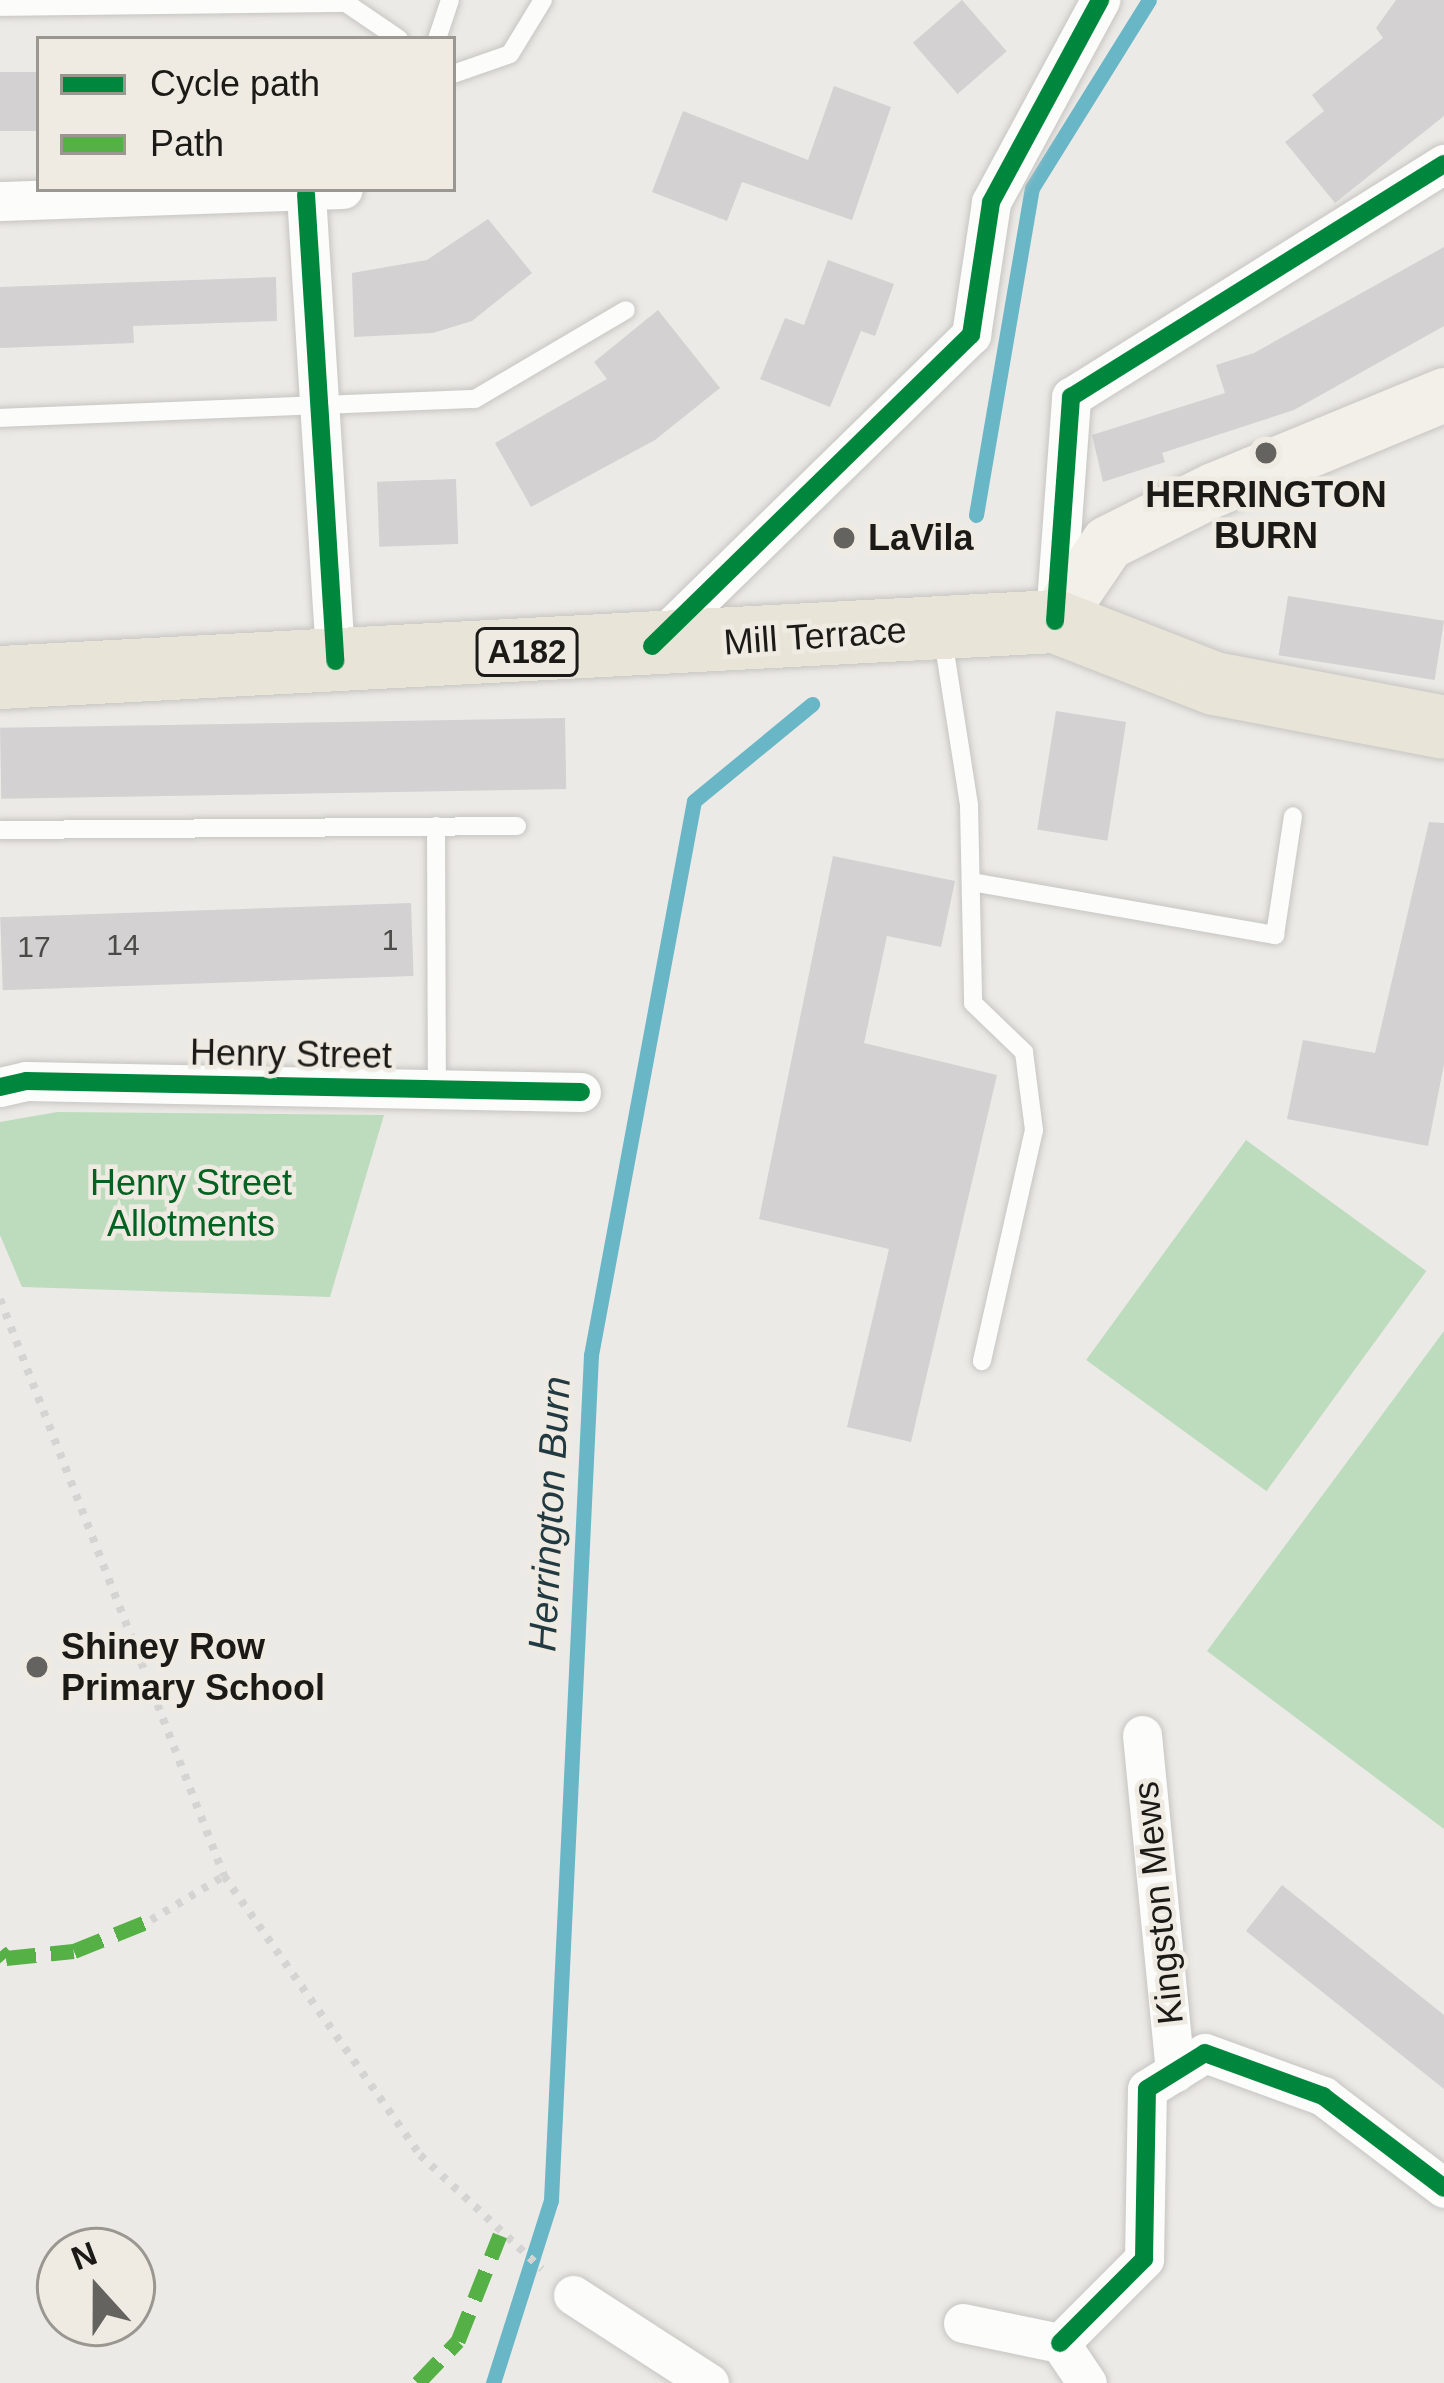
<!DOCTYPE html>
<html>
<head>
<meta charset="utf-8">
<style>
  body { margin:0 }
  #map { position:relative; width:1444px; height:2383px; overflow:hidden; background:#eceae6; font-family:Arial,sans-serif }
  div>[style] { position:absolute }
  .green>* { inset:0; background:#bddcbd; transform-origin:0 0 }
  .stream>* { height:15px; margin:-7.5px; padding:0 7.5px; transform-origin:7.5px; border-radius:7.5px; background:#69b6c7 }
  .building>* { inset:0; background:#d3d1d1; transform-origin:0 0 }
  .path>* { height:8px; margin-top:-4px; transform-origin:0; background:repeating-linear-gradient(90deg,#d4d4d2 0 6px,transparent 0 15px) }
  .roads { filter:drop-shadow(0 0 3px #c6c5c2) drop-shadow(0 0 3px #c6c5c2) }
  .service>* { height:18px; margin:-9px; padding:0 9px; transform-origin:9px; border-radius:9px; background:#fcfcfb }
  .minor>* { height:39px; margin:-19.5px; padding:0 19.5px; transform-origin:19.5px; border-radius:19.5px; background:#fcfcfb }
  .secondary>* { height:54px; margin:-27px; padding:0 27px; transform-origin:27px; border-radius:27px; background:#f2f0e9 }
  .primary>* { height:63px; margin:-31.5px; padding:0 31.5px; transform-origin:31.5px; border-radius:31.5px; background:#e9e4d8 }
  .quiet>* { height:15px; margin-top:-7.5px; transform-origin:0; background:repeating-linear-gradient(90deg,#55b145 0 30px,transparent 0 45px) }
  .cycleway>* { height:18px; margin:-9px; padding:0 9px; transform-origin:9px; border-radius:9px; background:#00873e }
  .dots>* { width:33px; height:33px; translate:-50% -50%; box-sizing:border-box; border:6px solid #efebe3; border-radius:50% }
  span { translate:-50% -50%; white-space:nowrap; text-align:center; line-height:1.15; -webkit-text-stroke:9px #efebe3; paint-order:stroke }
  .number-label { font-size:30px; color:#4b4a48 }
  .number-label span { -webkit-text-stroke-width:0 }
  .shield-label span { padding:3px 9px; background:#efebe3; border:3px solid; border-radius:9px; -webkit-text-stroke-width:0 }
  .shield-label { font-size:33px; color:#1b1a17; font-weight:700 }
  .poi-label { font-size:36px; color:#1b1a17; font-weight:700 }
  .left { translate:0 -50%; text-align:left }
  .street-label { font-size:36px; color:#1b1a17 }
  .park-label { font-size:36px; color:#026221 }
  .water-label { font-size:39px; color:#213940; font-style:italic }
  .legend { position:absolute; left:36px; top:36px; width:420px; height:156px; box-sizing:border-box; background:#efebe3; border:3px solid #9a9791; margin:0; padding:15px 21px; list-style:none; font-size:36px; color:#1b1a17 }
  .legend li { display:flex; align-items:center; gap:24px; height:60px }
  .legend b { width:60px; border:3px solid #9a9791 }
  .north { position:absolute; left:36px; top:2227px; width:120px; height:120px; box-sizing:border-box; background:#efebe3; border:3px solid #9a9791; border-radius:50%; rotate:339deg; font-size:33px; font-weight:700; line-height:48px; text-align:center; color:#1b1a17 }
  .north::after { content:''; display:block; margin:auto; width:42px; height:54px; background:#64635f; clip-path:polygon(50% 0,100% 100%,50% 72%,0 100%) }
</style>
</head>
<body>
<div id="map">
  <div class="green">
    <i style="clip-path:polygon(57px 1112px,384px 1115px,330px 1297px,22px 1287px,0 1235px,0 1122px)"></i>
    <i style="left:1246px;top:1140px;width:223px;height:272px;rotate:36deg"></i>
    <i style="clip-path:polygon(1444px 1331px,1444px 1829px,1207px 1651px)"></i>
  </div>
  <div class="stream">
    <i style="left:976px;top:515px;width:332px;rotate:-80.3deg"></i>
    <i style="left:1032px;top:188px;width:221px;rotate:-58.1deg"></i>
    <i style="left:493px;top:2383px;width:192px;rotate:-72.4deg"></i>
    <i style="left:551px;top:2200px;width:846px;rotate:-87.29deg"></i>
    <i style="left:591px;top:1355px;width:563px;rotate:-79.47deg"></i>
    <i style="left:694px;top:801px;width:153px;rotate:-39.4deg"></i>
  </div>
  <div class="building">
    <i style="left:962px;top:0;width:68px;height:65px;rotate:49deg"></i>
    <i style="clip-path:polygon(1396px 0,1444px 0,1444px 116px,1335px 203px,1285px 142px,1324px 111px,1312px 95px,1383px 38px,1376px 28px)"></i>
    <i style="left:39px;top:72px;width:59px;height:39px;rotate:90deg"></i>
    <i style="clip-path:polygon(834px 86px,891px 107px,852px 220px,742px 182px,727px 221px,652px 192px,683px 111px,808px 160px)"></i>
    <i style="clip-path:polygon(488px 219px,532px 273px,472px 321px,433px 333px,354px 337px,352px 273px,427px 260px)"></i>
    <i style="clip-path:polygon(1444px 247px,1444px 326px,1294px 410px,1162px 453px,1165px 462px,1103px 482px,1092px 435px,1225px 393px,1216px 365px,1254px 353px)"></i>
    <i style="clip-path:polygon(828px 260px,894px 284px,875px 336px,861px 331px,830px 407px,760px 379px,785px 318px,804px 325px)"></i>
    <i style="clip-path:polygon(276px 277px,277px 321px,133px 326px,134px 343px,0 348px,0 287px)"></i>
    <i style="clip-path:polygon(658px 310px,720px 388px,655px 440px,531px 507px,495px 443px,607px 379px,594px 362px)"></i>
    <i style="left:456px;top:479px;width:65px;height:79px;rotate:88deg"></i>
    <i style="left:1288px;top:596px;width:158px;height:60px;rotate:9deg"></i>
    <i style="left:1056px;top:711px;width:71px;height:120px;rotate:9deg"></i>
    <i style="left:565px;top:718px;width:71px;height:565px;rotate:89deg"></i>
    <i style="clip-path:polygon(1429px 822px,1444px 823px,1444px 1064px,1428px 1146px,1287px 1119px,1303px 1040px,1375px 1053px)"></i>
    <i style="clip-path:polygon(833px 856px,955px 881px,941px 947px,887px 936px,864px 1043px,997px 1075px,911px 1442px,847px 1427px,889px 1249px,759px 1219px)"></i>
    <i style="left:411px;top:903px;width:73px;height:411px;rotate:88deg"></i>
    <i style="clip-path:polygon(1282px 1885px,1444px 2015px,1444px 2089px,1246px 1931px)"></i>
  </div>
  <div class="path">
    <i style="left:0;top:1299px;width:619px;rotate:68.78deg"></i>
    <i style="left:224px;top:1876px;width:341px;rotate:54.9deg"></i>
    <i style="left:420px;top:2155px;width:167px;rotate:43.1deg"></i>
    <i style="left:151px;top:1920px;width:85px;rotate:-31.1deg"></i>
  </div>
  <div class="roads">
    <div class="service">
      <i style="left:0;top:7px;width:346px;rotate:-0.7deg"></i>
      <i style="left:346px;top:3px;width:64px;rotate:34.2deg"></i>
      <i style="left:437px;top:39px;width:41px;rotate:-71.6deg"></i>
      <i style="left:453px;top:74px;width:60px;rotate:-19.3deg"></i>
      <i style="left:510px;top:54px;width:63px;rotate:-58.6deg"></i>
      <i style="left:0;top:418px;width:475px;rotate:-2.3deg"></i>
      <i style="left:475px;top:399px;width:175px;rotate:-30.5deg"></i>
      <i style="left:943px;top:639px;width:168px;rotate:81.1deg"></i>
      <i style="left:969px;top:805px;width:198px;rotate:88.8deg"></i>
      <i style="left:973px;top:1003px;width:71px;rotate:43.9deg"></i>
      <i style="left:1024px;top:1052px;width:79px;rotate:82.7deg"></i>
      <i style="left:1034px;top:1130px;width:237px;rotate:102.7deg"></i>
      <i style="left:436px;top:826px;width:264px;rotate:89.8deg"></i>
      <i style="left:0;top:830px;width:517px;rotate:-0.44deg"></i>
      <i style="left:971px;top:882px;width:309px;rotate:9.9deg"></i>
      <i style="left:1275px;top:935px;width:120px;rotate:-81.4deg"></i>
    </div>
    <div class="minor">
      <i style="left:306px;top:194px;width:468px;rotate:86.4deg"></i>
      <i style="left:0;top:201px;width:343px;rotate:-2deg"></i>
      <i style="left:1055px;top:617px;width:221px;rotate:-85.8deg"></i>
      <i style="left:1071px;top:397px;width:440px;rotate:-32deg"></i>
      <i style="left:652px;top:646px;width:446px;rotate:-44.3deg"></i>
      <i style="left:971px;top:335px;width:134px;rotate:-81.4deg"></i>
      <i style="left:991px;top:202px;width:230px;rotate:-61.6deg"></i>
      <i style="left:0;top:1087px;width:27px;rotate:-13deg"></i>
      <i style="left:26px;top:1081px;width:555px;rotate:1.14deg"></i>
      <i style="left:1142px;top:1735px;width:339px;rotate:84.4deg"></i>
      <i style="left:573px;top:2295px;width:162px;rotate:32.9deg"></i>
      <i style="left:963px;top:2323px;width:99px;rotate:11.7deg"></i>
      <i style="left:1060px;top:2343px;width:48px;rotate:56deg"></i>
      <i style="left:1060px;top:2343px;width:119px;rotate:-45deg"></i>
      <i style="left:1144px;top:2259px;width:170px;rotate:-89deg"></i>
      <i style="left:1147px;top:2089px;width:68px;rotate:-31.8deg"></i>
      <i style="left:1205px;top:2053px;width:126px;rotate:20deg"></i>
      <i style="left:1323px;top:2096px;width:152px;rotate:37.2deg"></i>
    </div>
    <div class="secondary">
      <i style="left:1055px;top:621px;width:94px;rotate:-55.8deg"></i>
      <i style="left:1108px;top:543px;width:119px;rotate:-26.6deg"></i>
      <i style="left:1214px;top:490px;width:249px;rotate:-22.4deg"></i>
    </div>
    <div class="primary">
      <i style="left:0;top:677px;width:1056px;rotate:-3.04deg"></i>
      <i style="left:1055px;top:621px;width:171px;rotate:21.3deg"></i>
      <i style="left:1214px;top:683px;width:234px;rotate:10.8deg"></i>
    </div>
  </div>
  <div class="quiet">
    <i style="left:0;top:1951px;width:9px;rotate:49deg"></i>
    <i style="left:6px;top:1958px;width:68px;rotate:-5.9deg"></i>
    <i style="left:74px;top:1951px;width:83px;rotate:-21.9deg"></i>
    <i style="left:418px;top:2383px;width:58px;rotate:-46.4deg"></i>
    <i style="left:458px;top:2341px;width:114px;rotate:-68.4deg"></i>
  </div>
  <div class="cycleway">
    <i style="left:306px;top:194px;width:468px;rotate:86.4deg"></i>
    <i style="left:1055px;top:621px;width:225px;rotate:-85.9deg"></i>
    <i style="left:1071px;top:397px;width:440px;rotate:-32deg"></i>
    <i style="left:652px;top:646px;width:446px;rotate:-44.3deg"></i>
    <i style="left:971px;top:335px;width:134px;rotate:-81.4deg"></i>
    <i style="left:991px;top:202px;width:230px;rotate:-61.6deg"></i>
    <i style="left:0;top:1087px;width:27px;rotate:-13deg"></i>
    <i style="left:26px;top:1081px;width:555px;rotate:1.14deg"></i>
    <i style="left:1060px;top:2343px;width:119px;rotate:-45deg"></i>
    <i style="left:1144px;top:2259px;width:170px;rotate:-89deg"></i>
    <i style="left:1147px;top:2089px;width:68px;rotate:-31.8deg"></i>
    <i style="left:1205px;top:2053px;width:126px;rotate:20deg"></i>
    <i style="left:1323px;top:2096px;width:152px;rotate:37.2deg"></i>
  </div>
  <div class="dots">
    <i style="left:1266px;top:453px;background:#64635f"></i>
    <i style="left:844px;top:538px;background:#64635f"></i>
    <i style="left:37px;top:1667px;background:#64635f"></i>
  </div>
  <div class="number-label">
    <span style="left:390px;top:940px">1</span>
    <span style="left:123px;top:945px">14</span>
    <span style="left:34px;top:947px">17</span>
  </div>
  <div class="shield-label">
    <span style="left:527px;top:652px">A182</span>
  </div>
  <div class="poi-label">
    <span style="left:1266px;top:515px">HERRINGTON<br>BURN</span>
    <span class="left" style="left:868px;top:538px">LaVila</span>
    <span class="left" style="left:61px;top:1667px">Shiney Row<br>Primary School</span>
  </div>
  <div class="street-label">
    <span style="left:815px;top:636px;rotate:-4deg">Mill Terrace</span>
    <span style="left:291px;top:1054px;rotate:1deg">Henry Street</span>
    <span style="left:1158px;top:1903px;rotate:-96deg">Kingston Mews</span>
  </div>
  <div class="park-label">
    <span style="left:191px;top:1203px">Henry Street<br>Allotments</span>
  </div>
  <div class="water-label">
    <span style="left:550px;top:1514px;rotate:-87deg">Herrington Burn</span>
  </div>
  <ul class="legend">
  <li><b style="height:15px;background:#00873e"></b>Cycle path</li>
  <li><b style="height:15px;background:#55b145"></b>Path</li>
  </ul>
  <div class="north">N</div>
</div>
</body>
</html>
